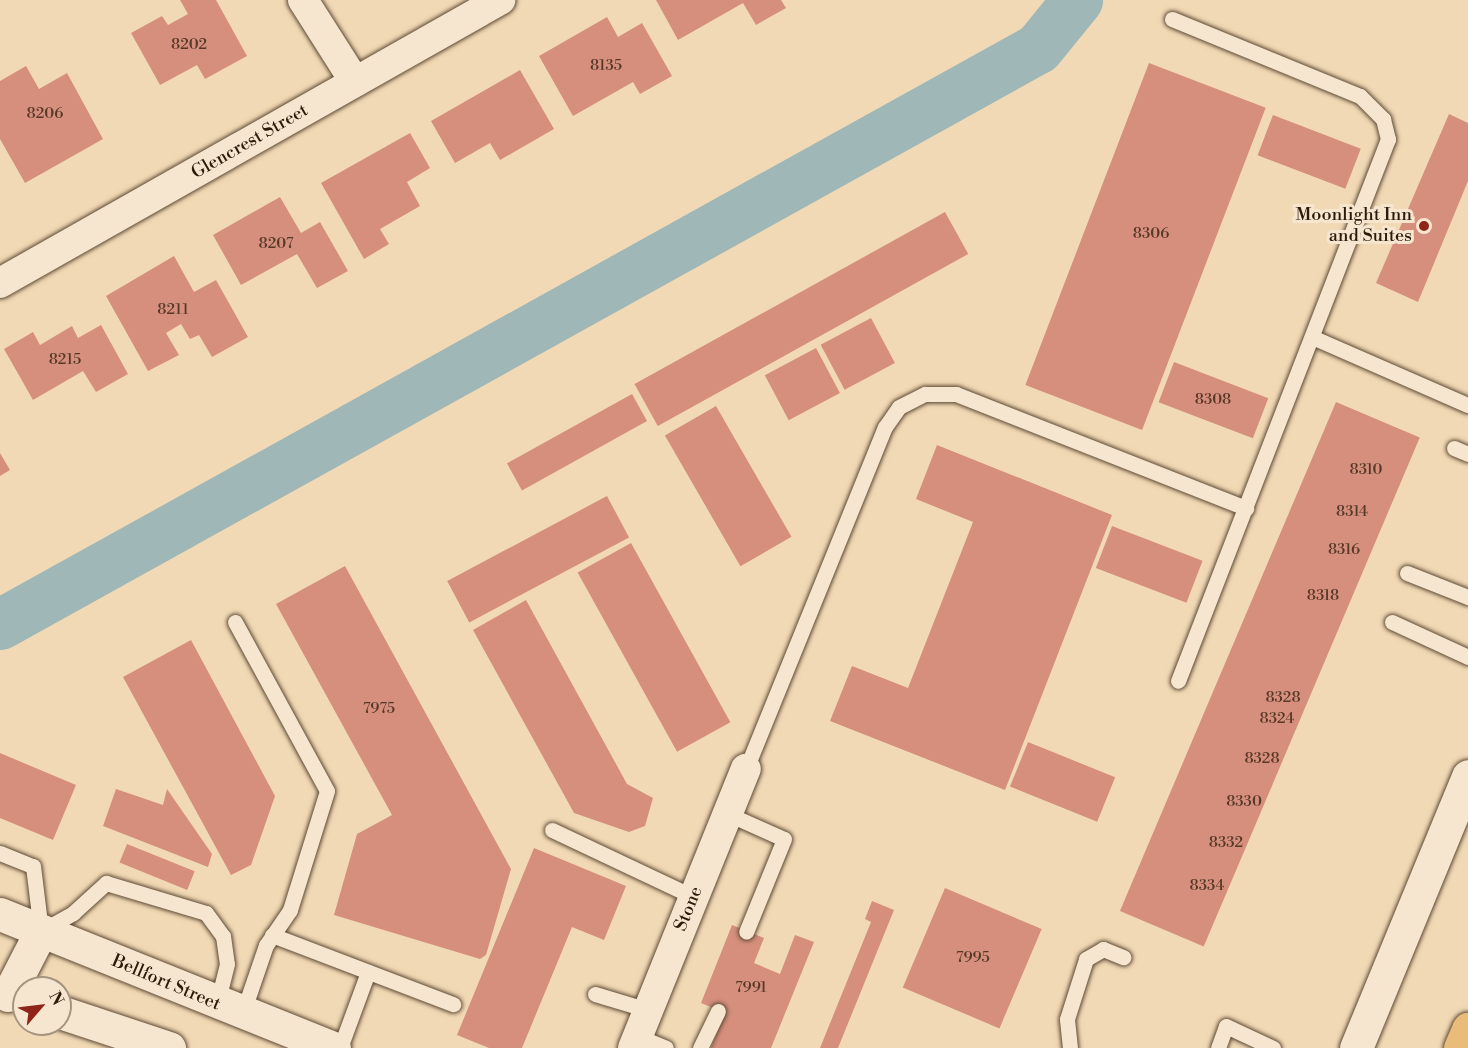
<!DOCTYPE html>
<html>
<head>
<meta charset="utf-8">
<style>
  body { margin:0 }
  #map { position:relative; width:1468px; height:1048px; overflow:hidden; background:#f2d9b5; font-family:"Libre Bodoni",serif }
  div>[style] { position:absolute }
  .river>* { height:51px; margin:-25.5px; padding:0 25.5px; transform-origin:25.5px; border-radius:25.5px; background:#9fb8b7 }
  .building>* { inset:0; background:#d68f7d; transform-origin:0 0 }
  .roads { filter:drop-shadow(0 0 2px #5d4a35) drop-shadow(0 0 2px #5d4a35) }
  .service>* { height:15px; margin:-7.5px; padding:0 7.5px; transform-origin:7.5px; border-radius:7.5px; background:#f7e6cf }
  .minor>* { height:30px; margin:-15px; padding:0 15px; transform-origin:15px; border-radius:15px; background:#f7e6cf }
  .secondary>* { height:33px; margin:-16.5px; padding:0 16.5px; transform-origin:16.5px; border-radius:16.5px; background:#f7e6cf }
  .motorway>* { height:33px; margin:-16.5px; padding:0 16.5px; transform-origin:16.5px; border-radius:16.5px; background:#e9bc7a }
  .dots>* { width:16px; height:16px; translate:-50% -50%; box-sizing:border-box; border:3px solid #f7e6cf; border-radius:50% }
  span { translate:-50% -50%; white-space:nowrap; text-align:center; line-height:1.15; -webkit-text-stroke:6px #f7e6cf; paint-order:stroke }
  .number-label { font-size:15px; color:#563827 }
  .number-label span { -webkit-text-stroke-width:0 }
  .street-label { font-size:18px; color:#2b1b0a }
  .poi-label { font-size:18px; color:#2b1b0a }
  .right { translate:-100% -50%; text-align:right }
  .north { position:absolute; left:12px; top:976px; width:60px; height:60px; box-sizing:border-box; background:#f7e6cf; border:2px solid #a59580; border-radius:50%; rotate:62deg; font-size:16px; font-weight:700; line-height:24px; text-align:center; color:#2b1b0a }
  .north::after { content:''; display:block; margin:auto; width:21px; height:27px; background:#8f2418; clip-path:polygon(50% 0,100% 100%,50% 72%,0 100%) }
</style>
</head>
<body>
<div id="map">
  <div class="river">
    <i style="left:0;top:624px;width:1187px;rotate:-29.03deg"></i>
    <i style="left:1038px;top:48px;width:62px;rotate:-50.9deg"></i>
  </div>
  <div class="building">
    <i style="clip-path:polygon(180px 0,216px 0,247px 56px,205px 79px,197px 65px,160px 85px,131px 33px,162px 16px,168px 25px,188px 14px)"></i>
    <i style="clip-path:polygon(656px 0,781px 0,786px 8px,756px 25px,743px 3px,678px 40px)"></i>
    <i style="clip-path:polygon(607px 17px,618px 37px,642px 23px,672px 76px,640px 94px,633px 82px,573px 116px,539px 56px)"></i>
    <i style="left:1149px;top:63px;width:125px;height:345px;rotate:21deg"></i>
    <i style="clip-path:polygon(26px 66px,39px 89px,67px 73px,103px 139px,25px 183px,0 139px,0 81px)"></i>
    <i style="clip-path:polygon(520px 70px,554px 129px,500px 160px,490px 143px,455px 163px,431px 121px)"></i>
    <i style="clip-path:polygon(1449px 114px,1468px 123px,1468px 181px,1418px 302px,1376px 283px)"></i>
    <i style="left:1273px;top:115px;width:94px;height:43px;rotate:21deg"></i>
    <i style="clip-path:polygon(410px 133px,430px 168px,407px 182px,420px 206px,380px 229px,389px 244px,364px 259px,321px 183px)"></i>
    <i style="clip-path:polygon(280px 197px,301px 233px,320px 222px,348px 271px,317px 288px,297px 254px,241px 285px,213px 235px)"></i>
    <i style="left:945px;top:212px;width:48px;height:355px;rotate:61deg"></i>
    <i style="clip-path:polygon(174px 256px,194px 292px,216px 280px,248px 337px,212px 357px,199px 335px,190px 339px,181px 324px,166px 333px,179px 355px,148px 371px,106px 296px)"></i>
    <i style="left:871px;top:318px;width:51px;height:57px;rotate:62deg"></i>
    <i style="clip-path:polygon(101px 325px,128px 374px,96px 392px,83px 371px,33px 400px,4px 349px,33px 332px,40px 345px,72px 326px,78px 338px)"></i>
    <i style="left:816px;top:348px;width:51px;height:58px;rotate:62deg"></i>
    <i style="left:1174px;top:362px;width:101px;height:43px;rotate:21deg"></i>
    <i style="left:632px;top:394px;width:31px;height:143px;rotate:61deg"></i>
    <i style="left:1336px;top:402px;width:91px;height:553px;rotate:23deg"></i>
    <i style="left:716px;top:406px;width:151px;height:59px;rotate:60deg"></i>
    <i style="clip-path:polygon(937px 445px,1112px 515px,1005px 790px,830px 721px,852px 666px,908px 688px,973px 522px,916px 499px)"></i>
    <i style="clip-path:polygon(0 453px,10px 470px,0 476px)"></i>
    <i style="left:607px;top:496px;width:47px;height:181px;rotate:62deg"></i>
    <i style="left:1112px;top:526px;width:97px;height:45px;rotate:21deg"></i>
    <i style="left:631px;top:543px;width:205px;height:61px;rotate:61deg"></i>
    <i style="clip-path:polygon(345px 566px,511px 869px,486px 955px,480px 959px,334px 915px,357px 834px,392px 815px,276px 604px)"></i>
    <i style="clip-path:polygon(526px 600px,627px 784px,653px 798px,645px 826px,629px 832px,574px 813px,473px 630px)"></i>
    <i style="clip-path:polygon(191px 640px,275px 796px,251px 865px,231px 875px,123px 677px)"></i>
    <i style="left:1028px;top:742px;width:94px;height:48px;rotate:22deg"></i>
    <i style="clip-path:polygon(0 753px,76px 785px,53px 840px,0 818px)"></i>
    <i style="clip-path:polygon(116px 789px,163px 805px,167px 789px,212px 854px,208px 867px,103px 826px)"></i>
    <i style="left:127px;top:844px;width:73px;height:20px;rotate:22deg"></i>
    <i style="clip-path:polygon(534px 848px,626px 886px,604px 940px,572px 927px,522px 1048px,489px 1048px,457px 1035px)"></i>
    <i style="left:945px;top:888px;width:105px;height:108px;rotate:23deg"></i>
    <i style="clip-path:polygon(872px 901px,894px 910px,838px 1048px,820px 1048px,871px 922px,865px 919px)"></i>
    <i style="clip-path:polygon(732px 925px,764px 938px,754px 963px,780px 974px,795px 935px,814px 942px,771px 1048px,711px 1048px,725px 1013px,701px 1003px)"></i>
  </div>
  <div class="roads">
    <div class="service">
      <i style="left:1172px;top:19px;width:203px;rotate:22.3deg"></i>
      <i style="left:1360px;top:96px;width:33px;rotate:45deg"></i>
      <i style="left:1383px;top:119px;width:21px;rotate:76deg"></i>
      <i style="left:1388px;top:139px;width:581px;rotate:111.18deg"></i>
      <i style="left:1312px;top:337px;width:170px;rotate:23.6deg"></i>
      <i style="left:1454px;top:448px;width:15px;rotate:23deg"></i>
      <i style="left:1407px;top:573px;width:66px;rotate:21.5deg"></i>
      <i style="left:235px;top:622px;width:192px;rotate:61.4deg"></i>
      <i style="left:327px;top:791px;width:125px;rotate:107.3deg"></i>
      <i style="left:290px;top:910px;width:42px;rotate:124.4deg"></i>
      <i style="left:266px;top:945px;width:74px;rotate:108.9deg"></i>
      <i style="left:1392px;top:622px;width:84px;rotate:24.7deg"></i>
      <i style="left:746px;top:769px;width:369px;rotate:-67.9deg"></i>
      <i style="left:885px;top:427px;width:24px;rotate:-55deg"></i>
      <i style="left:899px;top:407px;width:29px;rotate:-27deg"></i>
      <i style="left:925px;top:394px;width:31px"></i>
      <i style="left:956px;top:394px;width:312px;rotate:21.5deg"></i>
      <i style="left:728px;top:814px;width:61px;rotate:24.1deg"></i>
      <i style="left:784px;top:839px;width:100px;rotate:112.2deg"></i>
      <i style="left:552px;top:830px;width:157px;rotate:25.3deg"></i>
      <i style="left:0;top:853px;width:35px;rotate:22deg"></i>
      <i style="left:33px;top:866px;width:65px;rotate:83deg"></i>
      <i style="left:41px;top:931px;width:37px;rotate:-29deg"></i>
      <i style="left:73px;top:913px;width:45px;rotate:-42.3deg"></i>
      <i style="left:106px;top:883px;width:104px;rotate:16.7deg"></i>
      <i style="left:206px;top:913px;width:29px;rotate:54deg"></i>
      <i style="left:223px;top:936px;width:28px;rotate:82deg"></i>
      <i style="left:227px;top:964px;width:41px;rotate:104deg"></i>
      <i style="left:272px;top:935px;width:194px;rotate:20.9deg"></i>
      <i style="left:595px;top:994px;width:55px;rotate:16.8deg"></i>
      <i style="left:637px;top:1036px;width:31px;rotate:22deg"></i>
      <i style="left:340px;top:1048px;width:81px;rotate:-69.8deg"></i>
      <i style="left:700px;top:1048px;width:41px;rotate:-64.1deg"></i>
      <i style="left:1070px;top:1048px;width:29px;rotate:-96deg"></i>
      <i style="left:1067px;top:1019px;width:63px;rotate:-72.4deg"></i>
      <i style="left:1086px;top:959px;width:20px;rotate:-30deg"></i>
      <i style="left:1103px;top:949px;width:22px;rotate:22deg"></i>
      <i style="left:1218px;top:1048px;width:23px;rotate:-70deg"></i>
      <i style="left:1226px;top:1026px;width:52px;rotate:25.1deg"></i>
    </div>
    <div class="minor">
      <i style="left:303px;top:0;width:97px;rotate:57.6deg"></i>
      <i style="left:0;top:283px;width:575px;rotate:-29.51deg"></i>
      <i style="left:633px;top:1048px;width:301px;rotate:-68deg"></i>
    </div>
    <div class="secondary">
      <i style="left:0;top:914px;width:360px;rotate:21.9deg"></i>
      <i style="left:8px;top:995px;width:72px;rotate:-62.7deg"></i>
      <i style="left:60px;top:1012px;width:115px;rotate:18.3deg"></i>
      <i style="left:1356px;top:1048px;width:294px;rotate:-67.6deg"></i>
    </div>
    <div class="motorway">
      <i style="left:1460px;top:1048px;width:21px;rotate:-67deg"></i>
    </div>
  </div>
  <div class="dots">
    <i style="left:1424px;top:226px;background:#8f2418"></i>
  </div>
  <div class="number-label">
    <span style="left:189px;top:45px">8202</span>
    <span style="left:606px;top:66px">8135</span>
    <span style="left:45px;top:114px">8206</span>
    <span style="left:1151px;top:234px">8306</span>
    <span style="left:276px;top:244px">8207</span>
    <span style="left:173px;top:310px">8211</span>
    <span style="left:65px;top:360px">8215</span>
    <span style="left:1213px;top:400px">8308</span>
    <span style="left:1366px;top:470px">8310</span>
    <span style="left:1352px;top:512px">8314</span>
    <span style="left:1344px;top:550px">8316</span>
    <span style="left:1323px;top:596px">8318</span>
    <span style="left:1283px;top:698px">8328</span>
    <span style="left:379px;top:709px">7975</span>
    <span style="left:1277px;top:719px">8324</span>
    <span style="left:1262px;top:759px">8328</span>
    <span style="left:1244px;top:802px">8330</span>
    <span style="left:1226px;top:843px">8332</span>
    <span style="left:1207px;top:886px">8334</span>
    <span style="left:973px;top:958px">7995</span>
    <span style="left:751px;top:988px">7991</span>
  </div>
  <div class="street-label">
    <span style="left:250px;top:142px;rotate:-30deg">Glencrest Street</span>
    <span style="left:689px;top:909px;rotate:-68deg">Stone</span>
    <span style="left:166px;top:983px;rotate:23deg">Bellfort Street</span>
  </div>
  <div class="poi-label">
    <span class="right" style="left:1412px;top:226px">Moonlight Inn<br>and Suites</span>
  </div>
  <div class="north">N</div>
</div>
</body>
</html>
